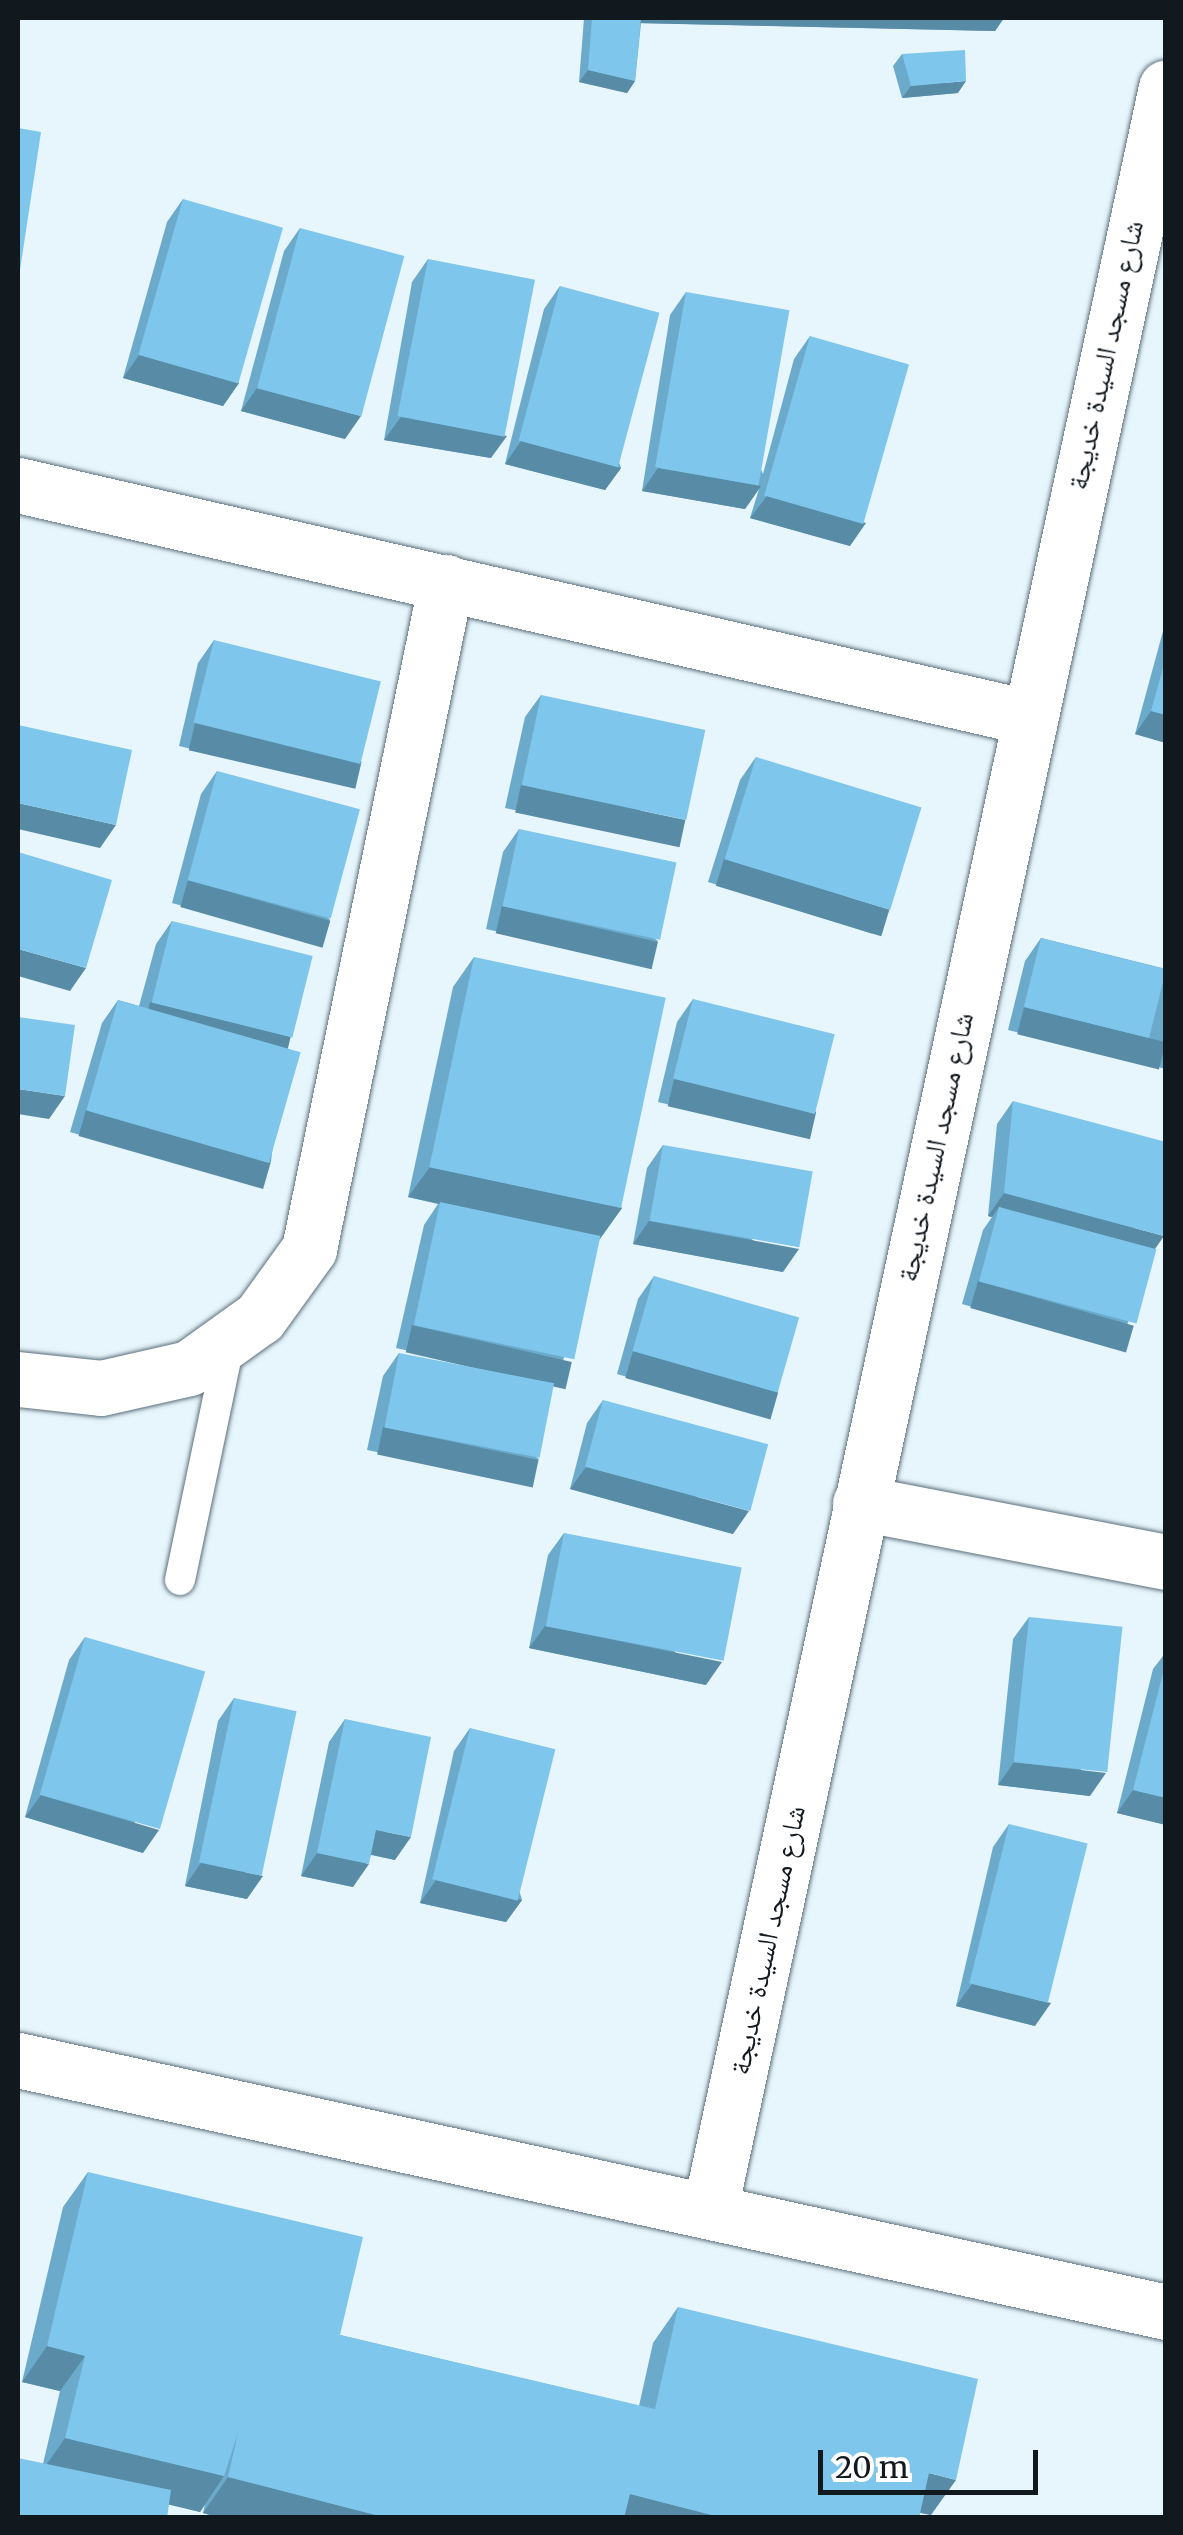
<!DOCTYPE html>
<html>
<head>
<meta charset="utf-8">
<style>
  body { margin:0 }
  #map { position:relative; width:1183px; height:2535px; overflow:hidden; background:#e7f5fc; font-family:Merriweather,"Noto Naskh Arabic",serif }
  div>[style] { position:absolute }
  .roads { filter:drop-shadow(0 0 2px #5b6f7a) drop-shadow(0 0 2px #5b6f7a) }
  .lane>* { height:30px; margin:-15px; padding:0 15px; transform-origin:15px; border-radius:15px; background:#fff }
  .street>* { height:55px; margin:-27.5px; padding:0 27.5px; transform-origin:27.5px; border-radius:27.5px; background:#fff }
  .wall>* { inset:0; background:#6caacb }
  .shaded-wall>* { inset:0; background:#588ba5; transform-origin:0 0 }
  .building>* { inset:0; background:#7ec6ec; transform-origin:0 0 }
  span { translate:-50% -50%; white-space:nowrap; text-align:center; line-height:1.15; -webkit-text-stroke:8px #fff; paint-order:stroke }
  .street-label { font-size:28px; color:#12191e }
  .frame { position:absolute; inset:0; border:20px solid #12191e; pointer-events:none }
  .scale { position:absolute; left:818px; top:2450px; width:220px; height:45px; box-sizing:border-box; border:5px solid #12191e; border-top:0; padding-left:12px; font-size:30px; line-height:35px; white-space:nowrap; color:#12191e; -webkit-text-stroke:8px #fff; paint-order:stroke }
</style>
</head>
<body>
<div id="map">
  <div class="roads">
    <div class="lane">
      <i style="left:180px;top:1580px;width:240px;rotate:-78.2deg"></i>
    </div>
    <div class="street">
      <i style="left:18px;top:485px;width:1035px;rotate:12.95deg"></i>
      <i style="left:18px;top:1379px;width:83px;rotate:6.2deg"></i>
      <i style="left:101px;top:1388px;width:90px;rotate:-12.8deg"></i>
      <i style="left:189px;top:1368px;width:87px;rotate:-35.7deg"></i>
      <i style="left:260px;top:1317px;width:84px;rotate:-54.2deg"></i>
      <i style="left:309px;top:1249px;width:681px;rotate:-78.39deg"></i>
      <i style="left:860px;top:1503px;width:312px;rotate:10.9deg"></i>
      <i style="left:18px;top:2060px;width:1175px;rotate:12.38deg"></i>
      <i style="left:710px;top:2209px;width:2170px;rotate:-77.87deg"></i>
    </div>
  </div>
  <div class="wall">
    <i style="clip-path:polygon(584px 18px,1004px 18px,995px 31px,641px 23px,635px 81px,627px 93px,579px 82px)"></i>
    <i style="clip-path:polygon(902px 54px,958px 93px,902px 98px,893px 66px)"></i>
    <i style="clip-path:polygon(183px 199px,239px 383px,223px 406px,123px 378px,167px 222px)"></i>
    <i style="clip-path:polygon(300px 228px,345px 439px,241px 411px,284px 251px)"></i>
    <i style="clip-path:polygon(428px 259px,491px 458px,384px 440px,412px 282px)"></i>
    <i style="clip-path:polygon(560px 286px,621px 468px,605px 490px,505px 464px,544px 309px)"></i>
    <i style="clip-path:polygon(686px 292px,763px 474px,794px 359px,810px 336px,850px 546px,750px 518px,759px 489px,745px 509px,642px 491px,670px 315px)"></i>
    <i style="clip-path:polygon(1166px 627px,1166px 743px,1135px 734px,1163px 631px)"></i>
    <i style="clip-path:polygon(214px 640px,345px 785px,179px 746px,198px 663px)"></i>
    <i style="clip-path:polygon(541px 695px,669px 843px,505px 808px,525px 717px)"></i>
    <i style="clip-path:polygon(756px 757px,873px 934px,708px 882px,740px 780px)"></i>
    <i style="clip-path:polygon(217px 771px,330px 920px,314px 943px,172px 903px,201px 794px)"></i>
    <i style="clip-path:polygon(519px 829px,658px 941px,642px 964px,486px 929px,503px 852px)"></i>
    <i style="clip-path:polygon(172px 921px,290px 1038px,284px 1047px,271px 1162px,255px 1185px,70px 1132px,102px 1023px,118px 1000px,139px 1006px,156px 944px)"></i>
    <i style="clip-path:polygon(1041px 938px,1166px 969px,1166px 1069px,1008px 1030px,1025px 961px)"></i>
    <i style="clip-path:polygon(474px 957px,622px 1208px,600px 1238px,556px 1384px,396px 1348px,424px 1225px,438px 1204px,408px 1197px,453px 987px)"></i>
    <i style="clip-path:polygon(693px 999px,800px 1136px,658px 1102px,677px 1022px)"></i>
    <i style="clip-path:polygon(1013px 1101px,1155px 1250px,1118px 1349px,962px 1304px,983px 1230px,992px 1217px,988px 1216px,997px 1124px)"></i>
    <i style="clip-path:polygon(663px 1145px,783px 1272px,633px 1244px,647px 1168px)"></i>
    <i style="clip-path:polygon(654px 1276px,778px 1393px,762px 1416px,617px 1374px,638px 1299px)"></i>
    <i style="clip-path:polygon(399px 1353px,539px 1459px,523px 1482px,367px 1450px,383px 1376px)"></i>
    <i style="clip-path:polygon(603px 1400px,733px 1534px,570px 1489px,587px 1423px)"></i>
    <i style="clip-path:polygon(564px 1533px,706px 1685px,529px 1648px,548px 1555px)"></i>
    <i style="clip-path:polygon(1029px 1617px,1090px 1796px,998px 1785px,1013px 1639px)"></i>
    <i style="clip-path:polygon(85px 1637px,143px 1853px,25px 1817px,69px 1660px)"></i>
    <i style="clip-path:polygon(1166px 1652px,1166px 1825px,1117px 1813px,1153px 1669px)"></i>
    <i style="clip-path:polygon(234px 1698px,247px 1899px,185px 1886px,218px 1721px)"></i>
    <i style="clip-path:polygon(345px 1719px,395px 1860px,371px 1855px,353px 1887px,301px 1876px,329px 1742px)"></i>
    <i style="clip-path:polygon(470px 1728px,522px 1900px,506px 1922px,420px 1903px,454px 1751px)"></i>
    <i style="clip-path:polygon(1009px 1824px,1035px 2026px,956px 2006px,993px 1847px)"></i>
    <i style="clip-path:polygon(88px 2172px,340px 2335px,639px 2406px,653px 2343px,678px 2307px,931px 2515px,920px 2513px,919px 2518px,221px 2518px,203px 2513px,205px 2504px,200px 2512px,169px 2504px,43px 2464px,60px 2391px,22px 2382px,63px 2207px)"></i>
  </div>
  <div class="shaded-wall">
    <i style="clip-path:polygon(637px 18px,1004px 18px,995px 31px,633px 23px)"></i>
    <i style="clip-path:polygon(588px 70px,635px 81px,627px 93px,579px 82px)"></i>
    <i style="clip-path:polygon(966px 81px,958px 93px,902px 98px,911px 86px)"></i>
    <i style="clip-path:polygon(139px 355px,239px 383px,223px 406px,123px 378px)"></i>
    <i style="clip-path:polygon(257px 388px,361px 416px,345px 439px,241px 411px)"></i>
    <i style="clip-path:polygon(401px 417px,507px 436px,491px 458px,384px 440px)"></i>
    <i style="clip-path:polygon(521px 441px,621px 468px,605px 490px,505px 464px)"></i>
    <i style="clip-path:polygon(658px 468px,761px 486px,745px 509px,642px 491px)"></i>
    <i style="clip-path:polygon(767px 496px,866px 523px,850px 546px,750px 518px)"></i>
    <i style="clip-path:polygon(1151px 711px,1166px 715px,1166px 743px,1135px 734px)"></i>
    <i style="left:195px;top:723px;width:171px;height:28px;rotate:13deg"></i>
    <i style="left:521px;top:785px;width:168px;height:28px;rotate:12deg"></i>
    <i style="clip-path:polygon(18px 803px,116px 825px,100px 848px,18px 829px)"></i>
    <i style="left:724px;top:859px;width:173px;height:28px;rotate:17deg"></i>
    <i style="left:188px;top:880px;width:148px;height:28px;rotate:16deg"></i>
    <i style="left:502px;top:906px;width:160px;height:28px;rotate:13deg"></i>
    <i style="clip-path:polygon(18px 949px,86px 968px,70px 991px,18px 976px)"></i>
    <i style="left:150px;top:1002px;width:145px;height:28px;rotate:14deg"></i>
    <i style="left:1024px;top:1007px;width:146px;height:28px;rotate:14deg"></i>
    <i style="left:674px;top:1079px;width:146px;height:28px;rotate:13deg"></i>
    <i style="clip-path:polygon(18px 1089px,65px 1096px,49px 1119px,18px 1114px)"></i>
    <i style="left:86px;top:1110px;width:192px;height:27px;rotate:16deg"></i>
    <i style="clip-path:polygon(430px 1167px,622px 1208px,600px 1239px,408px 1197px)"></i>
    <i style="clip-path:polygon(1004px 1193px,1164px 1236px,1148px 1259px,999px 1207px,992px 1217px,988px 1216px)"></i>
    <i style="clip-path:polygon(649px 1221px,799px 1249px,783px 1272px,633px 1244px)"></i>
    <i style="left:978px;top:1281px;width:162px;height:28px;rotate:16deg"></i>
    <i style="left:412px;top:1325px;width:164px;height:28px;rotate:13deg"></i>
    <i style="left:633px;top:1351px;width:151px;height:28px;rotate:16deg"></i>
    <i style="left:383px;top:1427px;width:159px;height:28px;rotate:12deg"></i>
    <i style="clip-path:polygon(586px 1467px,749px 1511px,733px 1534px,570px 1489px)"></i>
    <i style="clip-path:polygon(545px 1626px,722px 1662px,706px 1685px,529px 1648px)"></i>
    <i style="clip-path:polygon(1014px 1762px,1106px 1773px,1090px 1796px,998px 1785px)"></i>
    <i style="clip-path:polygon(1133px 1790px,1166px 1798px,1166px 1825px,1117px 1813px)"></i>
    <i style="clip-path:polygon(41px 1795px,159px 1830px,143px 1853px,25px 1817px)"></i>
    <i style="clip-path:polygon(376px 1830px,411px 1837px,395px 1860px,360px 1852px)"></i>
    <i style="clip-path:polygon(317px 1853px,369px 1864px,353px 1887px,301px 1876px)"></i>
    <i style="clip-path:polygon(201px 1863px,263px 1876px,247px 1899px,185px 1886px)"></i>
    <i style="clip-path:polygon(436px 1880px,522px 1900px,506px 1922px,420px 1903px)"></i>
    <i style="clip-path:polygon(972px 1984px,1051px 2003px,1035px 2026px,956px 2006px)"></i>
    <i style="clip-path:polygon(47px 2346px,85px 2356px,60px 2391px,22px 2382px)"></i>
    <i style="clip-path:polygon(65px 2438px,224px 2476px,200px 2512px,40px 2474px)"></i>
    <i style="clip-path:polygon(929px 2473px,956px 2480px,931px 2515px,904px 2509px)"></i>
    <i style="clip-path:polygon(228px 2477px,387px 2518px,221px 2518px,203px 2513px)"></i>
    <i style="clip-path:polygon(630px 2494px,723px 2518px,613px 2518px)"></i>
  </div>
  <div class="building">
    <i style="clip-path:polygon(592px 18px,641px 18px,635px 81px,588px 70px)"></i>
    <i style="clip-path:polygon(965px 50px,966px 81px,911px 86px,902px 54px)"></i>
    <i style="clip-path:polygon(18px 128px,41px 132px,18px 283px)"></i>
    <i style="left:183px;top:199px;width:104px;height:162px;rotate:16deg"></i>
    <i style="left:300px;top:228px;width:108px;height:166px;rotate:15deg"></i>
    <i style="left:428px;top:259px;width:109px;height:160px;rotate:11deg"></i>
    <i style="left:560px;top:286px;width:103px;height:160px;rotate:15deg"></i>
    <i style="left:686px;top:292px;width:105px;height:178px;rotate:10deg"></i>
    <i style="left:810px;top:336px;width:103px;height:166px;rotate:16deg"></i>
    <i style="left:214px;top:640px;width:172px;height:85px;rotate:14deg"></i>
    <i style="clip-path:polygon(1166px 657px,1166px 715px,1151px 711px)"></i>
    <i style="left:541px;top:695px;width:168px;height:92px;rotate:12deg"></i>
    <i style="clip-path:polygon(18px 725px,132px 750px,116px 825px,18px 803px)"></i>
    <i style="left:756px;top:757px;width:173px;height:107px;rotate:17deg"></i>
    <i style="left:217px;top:771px;width:148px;height:113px;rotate:15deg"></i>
    <i style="left:519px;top:829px;width:161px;height:79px;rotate:12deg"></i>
    <i style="clip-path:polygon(18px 852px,112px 880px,86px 968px,18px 949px)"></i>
    <i style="left:172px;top:921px;width:145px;height:84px;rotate:14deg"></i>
    <i style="left:1041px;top:938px;width:129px;height:71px;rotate:14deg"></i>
    <i style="left:474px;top:957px;width:196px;height:215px;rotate:12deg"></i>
    <i style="left:693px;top:999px;width:146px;height:82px;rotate:14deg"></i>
    <i style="left:118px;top:1000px;width:190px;height:115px;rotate:16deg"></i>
    <i style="clip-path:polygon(18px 1017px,75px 1025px,65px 1096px,18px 1089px)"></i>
    <i style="clip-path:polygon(1013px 1101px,1166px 1142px,1164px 1236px,1004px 1193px)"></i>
    <i style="left:663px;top:1145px;width:152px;height:77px;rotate:10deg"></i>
    <i style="left:440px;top:1202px;width:164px;height:126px;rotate:12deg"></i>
    <i style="left:999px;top:1207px;width:163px;height:77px;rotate:15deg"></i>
    <i style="left:654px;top:1276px;width:151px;height:78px;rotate:16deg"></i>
    <i style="left:399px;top:1353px;width:158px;height:76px;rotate:11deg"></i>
    <i style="left:603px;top:1400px;width:171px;height:69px;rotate:15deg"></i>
    <i style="left:564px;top:1533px;width:181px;height:95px;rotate:11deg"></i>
    <i style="left:1029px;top:1617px;width:94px;height:146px;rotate:6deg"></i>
    <i style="left:85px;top:1637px;width:125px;height:164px;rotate:16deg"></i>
    <i style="clip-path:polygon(1166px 1661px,1166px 1798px,1133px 1790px)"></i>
    <i style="left:234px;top:1698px;width:64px;height:168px;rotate:12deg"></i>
    <i style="clip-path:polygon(345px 1719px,431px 1737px,411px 1837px,376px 1830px,369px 1864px,317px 1853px)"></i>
    <i style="left:470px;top:1728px;width:88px;height:156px;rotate:14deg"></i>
    <i style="left:1009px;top:1824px;width:81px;height:164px;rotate:14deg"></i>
    <i style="clip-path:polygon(88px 2172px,363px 2237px,340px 2335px,655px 2409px,678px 2307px,978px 2379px,956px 2480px,929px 2473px,919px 2518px,723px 2518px,630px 2494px,624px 2518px,387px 2518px,228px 2477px,238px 2433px,224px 2476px,65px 2438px,85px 2356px,47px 2346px)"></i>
    <i style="clip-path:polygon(18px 2458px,171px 2490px,167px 2518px,18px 2518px)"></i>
  </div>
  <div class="street-label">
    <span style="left:1105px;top:355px;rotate:-78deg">شارع مسجد السيدة خديجة</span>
    <span style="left:935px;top:1147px;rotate:-78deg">شارع مسجد السيدة خديجة</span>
    <span style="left:767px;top:1940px;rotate:-78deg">شارع مسجد السيدة خديجة</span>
  </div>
  <div class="frame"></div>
  <div class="scale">20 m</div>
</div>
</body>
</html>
